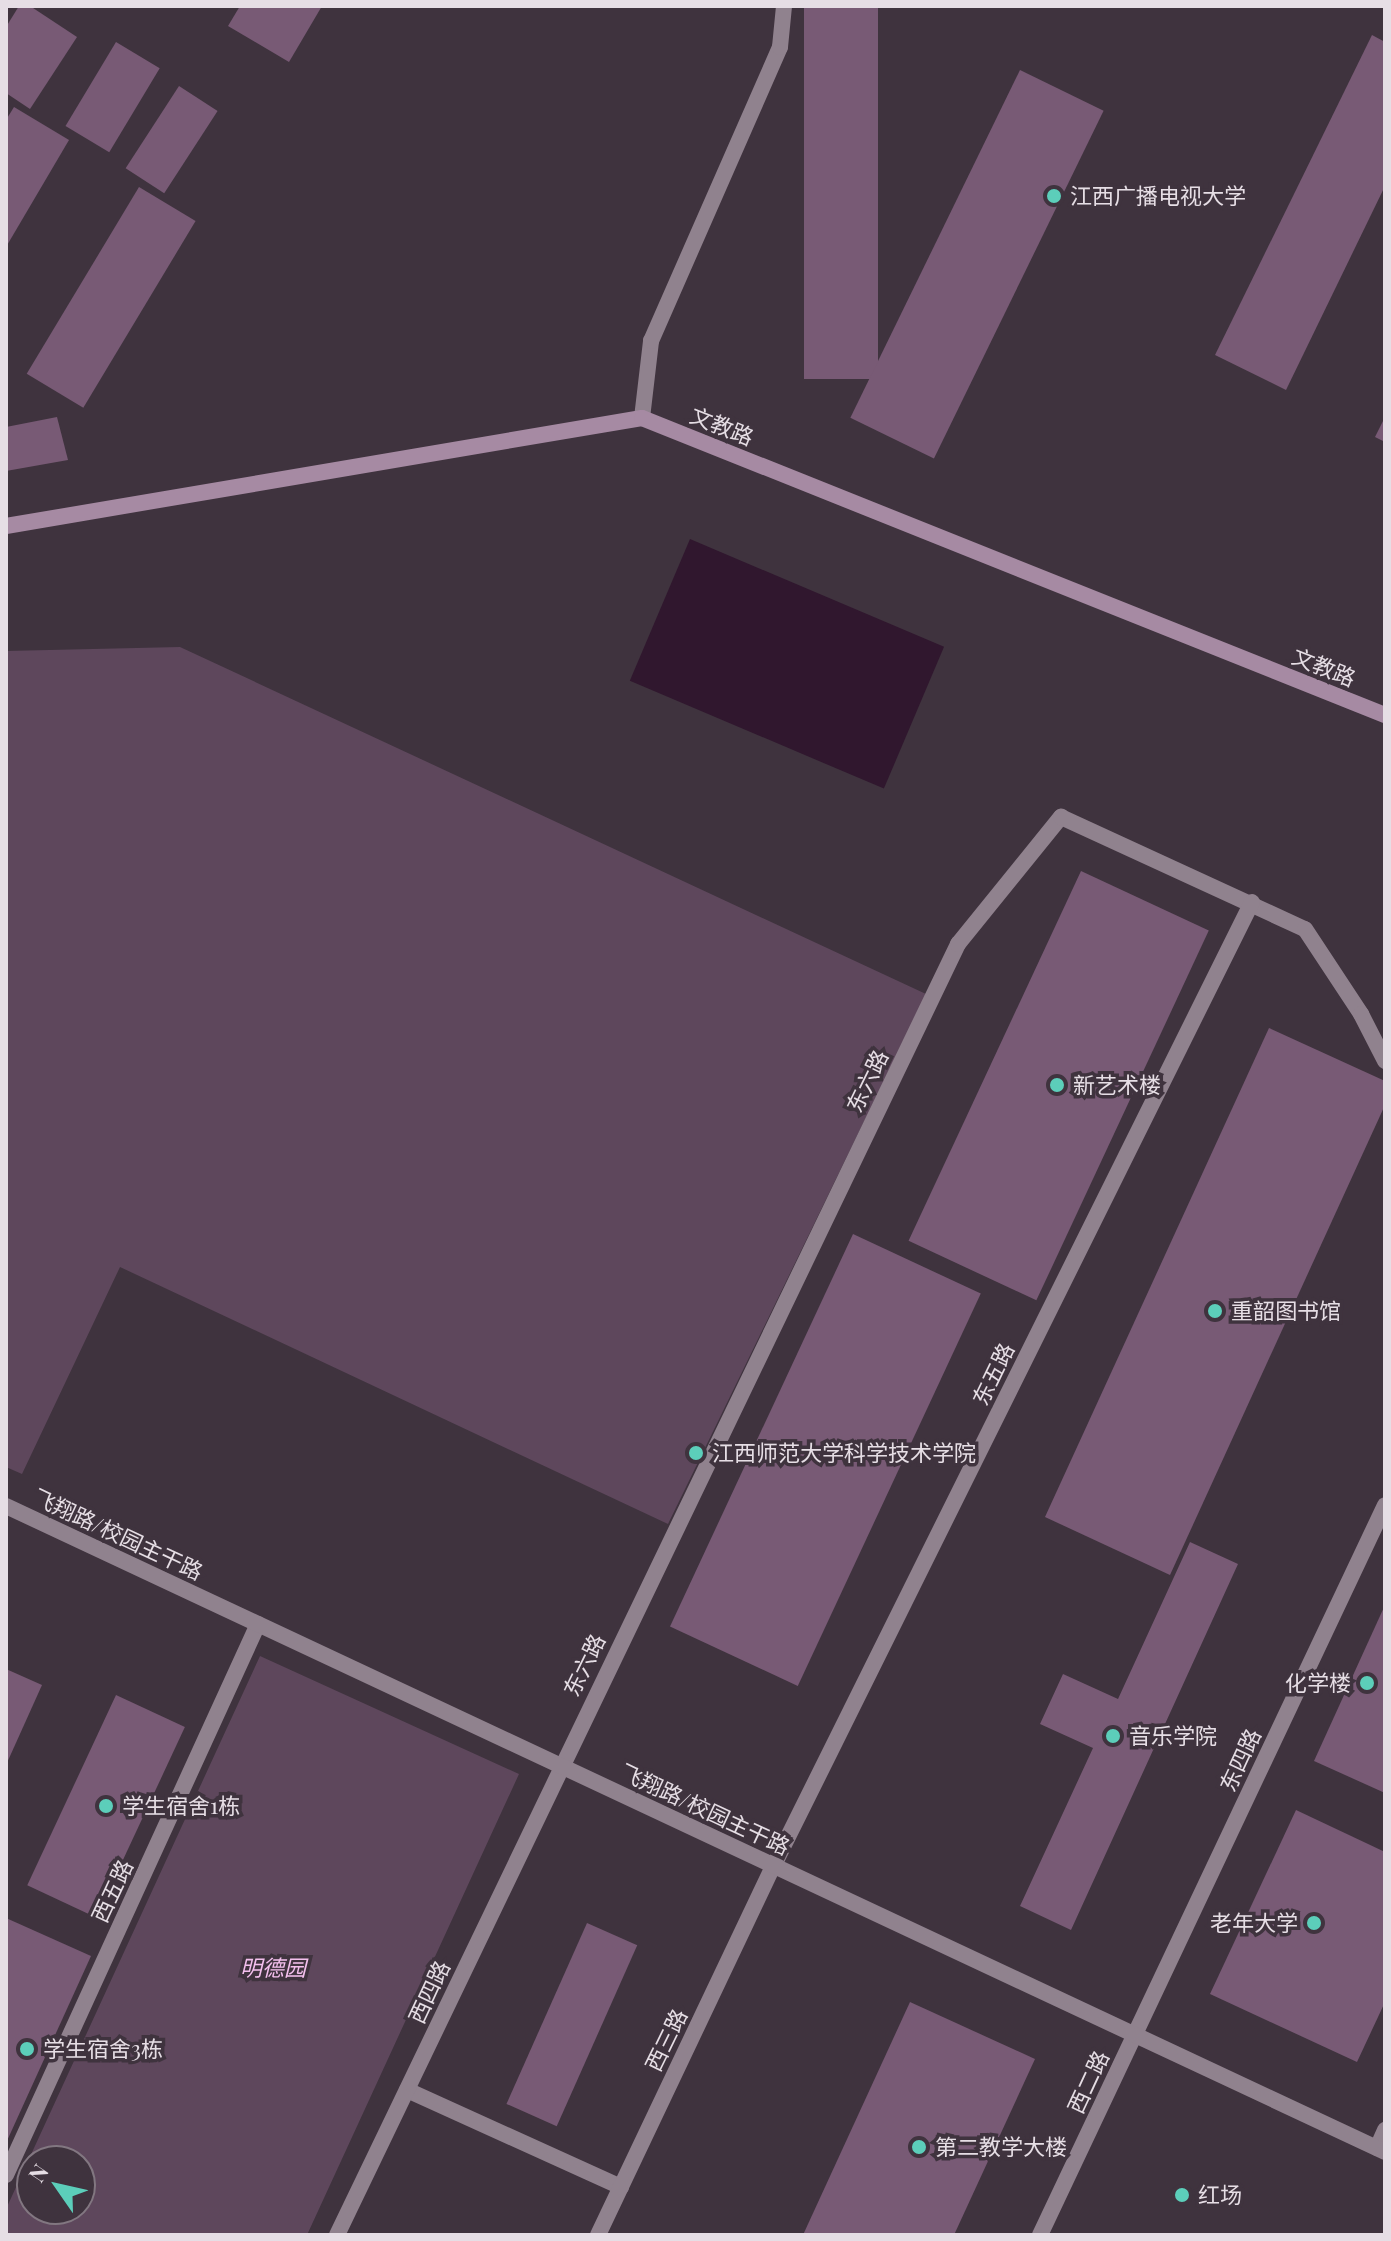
<!DOCTYPE html>
<html>
<head>
<meta charset="utf-8">
<style>
  body { margin:0 }
  #map { position:relative; width:1391px; height:2241px; overflow:hidden; background:#3f333e; font-family:"Playfair Display","Noto Sans SC",serif }
  div>[style] { position:absolute }
  .green>* { inset:0; background:#5e475c }
  .water>* { inset:0; background:#30172e; transform-origin:0 0 }
  .building>* { inset:0; background:#785a75; transform-origin:0 0 }
  .lane>* { height:16px; margin:-8px; padding:0 8px; transform-origin:8px; border-radius:8px; background:#90828e }
  .street>* { height:16px; margin:-8px; padding:0 8px; transform-origin:8px; border-radius:8px; background:#90828e }
  .secondary>* { height:16px; margin:-8px; padding:0 8px; transform-origin:8px; border-radius:8px; background:#a68aa3 }
  .dots>* { width:22px; height:22px; translate:-50% -50%; box-sizing:border-box; border:4px solid #3f333e; border-radius:50% }
  span { translate:-50% -50%; white-space:nowrap; text-align:center; line-height:1.15; -webkit-text-stroke:7px #3f333e; paint-order:stroke }
  .poi-label { font-size:22px; color:#e6dee5 }
  .left { translate:0 -50%; text-align:left }
  .right { translate:-100% -50%; text-align:right }
  .street-label { font-size:22px; color:#e6dee5 }
  .park-label { font-size:22px; color:#f3bfed; font-style:italic }
  .frame { position:absolute; inset:0; border:8px solid #e6dee5; pointer-events:none }
  .north { position:absolute; left:16px; top:2145px; width:80px; height:80px; box-sizing:border-box; background:#3f333e; border:2px solid #827781; border-radius:50%; rotate:304deg; font-size:22px; font-weight:700; line-height:32px; text-align:center; color:#e6dee5 }
  .north::after { content:''; display:block; margin:auto; width:28px; height:36px; background:#5cceba; clip-path:polygon(50% 0,100% 100%,50% 72%,0 100%) }
</style>
</head>
<body>
<div id="map">
  <div class="green">
    <i style="clip-path:polygon(180px 647px,926px 994px,668px 1524px,120px 1267px,22px 1474px,6px 1467px,6px 651px)"></i>
    <i style="clip-path:polygon(evenodd,260px 1656px,519px 1774px,307px 2235px,6px 2235px,6px 2209px,260px 1656px,32px 2161px,80px 2161px,80px 2209px,32px 2209px,32px 2161px)"></i>
  </div>
  <div class="water">
    <i style="left:690px;top:539px;width:276px;height:154px;rotate:23deg"></i>
  </div>
  <div class="building">
    <i style="clip-path:polygon(19px 6px,30px 6px,77px 37px,30px 109px,6px 93px,6px 27px)"></i>
    <i style="clip-path:polygon(240px 6px,322px 6px,289px 62px,228px 26px)"></i>
    <i style="left:804px;top:6px;width:74px;height:373px"></i>
    <i style="clip-path:polygon(1372px 35px,1385px 42px,1385px 186px,1286px 390px,1215px 355px)"></i>
    <i style="left:116px;top:42px;width:51px;height:98px;rotate:31deg"></i>
    <i style="left:1020px;top:70px;width:93px;height:387px;rotate:26deg"></i>
    <i style="left:179px;top:86px;width:46px;height:98px;rotate:33deg"></i>
    <i style="clip-path:polygon(14px 107px,69px 140px,6px 247px,6px 120px)"></i>
    <i style="left:139px;top:187px;width:66px;height:218px;rotate:31deg"></i>
    <i style="clip-path:polygon(57px 417px,68px 460px,6px 471px,6px 427px)"></i>
    <i style="clip-path:polygon(1385px 417px,1385px 442px,1375px 437px)"></i>
    <i style="left:1081px;top:871px;width:141px;height:408px;rotate:25deg"></i>
    <i style="clip-path:polygon(1269px 1028px,1385px 1081px,1385px 1105px,1170px 1575px,1045px 1517px)"></i>
    <i style="left:853px;top:1234px;width:141px;height:433px;rotate:25deg"></i>
    <i style="clip-path:polygon(1190px 1542px,1238px 1564px,1071px 1930px,1020px 1906px,1093px 1748px,1040px 1724px,1063px 1674px,1118px 1699px)"></i>
    <i style="clip-path:polygon(1385px 1605px,1385px 1793px,1314px 1761px)"></i>
    <i style="clip-path:polygon(6px 1669px,42px 1685px,6px 1765px)"></i>
    <i style="left:116px;top:1695px;width:76px;height:210px;rotate:25deg"></i>
    <i style="clip-path:polygon(1296px 1810px,1385px 1852px,1385px 2002px,1357px 2062px,1210px 1994px)"></i>
    <i style="clip-path:polygon(6px 1918px,91px 1956px,6px 2143px)"></i>
    <i style="left:587px;top:1923px;width:55px;height:198px;rotate:24deg"></i>
    <i style="clip-path:polygon(910px 2002px,1035px 2059px,954px 2235px,803px 2235px)"></i>
  </div>
  <div class="lane">
    <i style="left:642px;top:418px;width:78px;rotate:-83.3deg"></i>
    <i style="left:651px;top:341px;width:321px;rotate:-66.3deg"></i>
    <i style="left:780px;top:47px;width:41px;rotate:-84.4deg"></i>
    <i style="left:407px;top:2090px;width:235px;rotate:24.4deg"></i>
    <i style="left:1377px;top:2148px;width:20px;rotate:-66deg"></i>
    <i style="left:6px;top:2175px;width:606px;rotate:-65.42deg"></i>
    <i style="left:337px;top:2235px;width:1433px;rotate:-64.31deg"></i>
    <i style="left:958px;top:944px;width:164px;rotate:-51deg"></i>
    <i style="left:1061px;top:817px;width:268px;rotate:24.7deg"></i>
    <i style="left:1305px;top:929px;width:102px;rotate:56.6deg"></i>
    <i style="left:1361px;top:1014px;width:53px;rotate:62.9deg"></i>
    <i style="left:598px;top:2235px;width:410px;rotate:-64.6deg"></i>
    <i style="left:774px;top:1865px;width:1075px;rotate:-63.6deg"></i>
    <i style="left:1040px;top:2235px;width:807px;rotate:-64.7deg"></i>
  </div>
  <div class="street">
    <i style="left:6px;top:1506px;width:1523px;rotate:25.1deg"></i>
  </div>
  <div class="secondary">
    <i style="left:6px;top:526px;width:645px;rotate:-9.64deg"></i>
    <i style="left:642px;top:418px;width:800px;rotate:21.79deg"></i>
  </div>
  <div class="dots">
    <i style="left:1054px;top:196px;background:#5cceba"></i>
    <i style="left:1057px;top:1085px;background:#5cceba"></i>
    <i style="left:1215px;top:1311px;background:#5cceba"></i>
    <i style="left:696px;top:1453px;background:#5cceba"></i>
    <i style="left:1367px;top:1683px;background:#5cceba"></i>
    <i style="left:1113px;top:1736px;background:#5cceba"></i>
    <i style="left:106px;top:1806px;background:#5cceba"></i>
    <i style="left:1314px;top:1923px;background:#5cceba"></i>
    <i style="left:27px;top:2049px;background:#5cceba"></i>
    <i style="left:919px;top:2147px;background:#5cceba"></i>
    <i style="left:1182px;top:2195px;background:#5cceba"></i>
  </div>
  <div class="poi-label">
    <span class="left" style="left:1070px;top:196px">江西广播电视大学</span>
    <span class="left" style="left:1073px;top:1085px">新艺术楼</span>
    <span class="left" style="left:1231px;top:1311px">重韶图书馆</span>
    <span class="left" style="left:712px;top:1453px">江西师范大学科学技术学院</span>
    <span class="right" style="left:1351px;top:1683px">化学楼</span>
    <span class="left" style="left:1129px;top:1736px">音乐学院</span>
    <span class="left" style="left:122px;top:1806px">学生宿舍1栋</span>
    <span class="right" style="left:1298px;top:1923px">老年大学</span>
    <span class="left" style="left:43px;top:2049px">学生宿舍3栋</span>
    <span class="left" style="left:935px;top:2147px">第二教学大楼</span>
    <span class="left" style="left:1198px;top:2195px">红场</span>
  </div>
  <div class="street-label">
    <span style="left:722px;top:426px;rotate:22deg">文教路</span>
    <span style="left:1324px;top:667px;rotate:22deg">文教路</span>
    <span style="left:867px;top:1081px;rotate:-64deg">东六路</span>
    <span style="left:993px;top:1374px;rotate:-64deg">东五路</span>
    <span style="left:118px;top:1534px;rotate:25deg">飞翔路/校园主干路</span>
    <span style="left:584px;top:1665px;rotate:-64deg">东六路</span>
    <span style="left:1240px;top:1760px;rotate:-65deg">东四路</span>
    <span style="left:705px;top:1809px;rotate:25deg">飞翔路/校园主干路</span>
    <span style="left:112px;top:1891px;rotate:-65deg">西五路</span>
    <span style="left:429px;top:1992px;rotate:-65deg">西四路</span>
    <span style="left:666px;top:2040px;rotate:-64deg">西三路</span>
    <span style="left:1088px;top:2082px;rotate:-65deg">西二路</span>
  </div>
  <div class="park-label">
    <span style="left:273px;top:1968px">明德园</span>
  </div>
  <div class="frame"></div>
  <div class="north">N</div>
</div>
</body>
</html>
